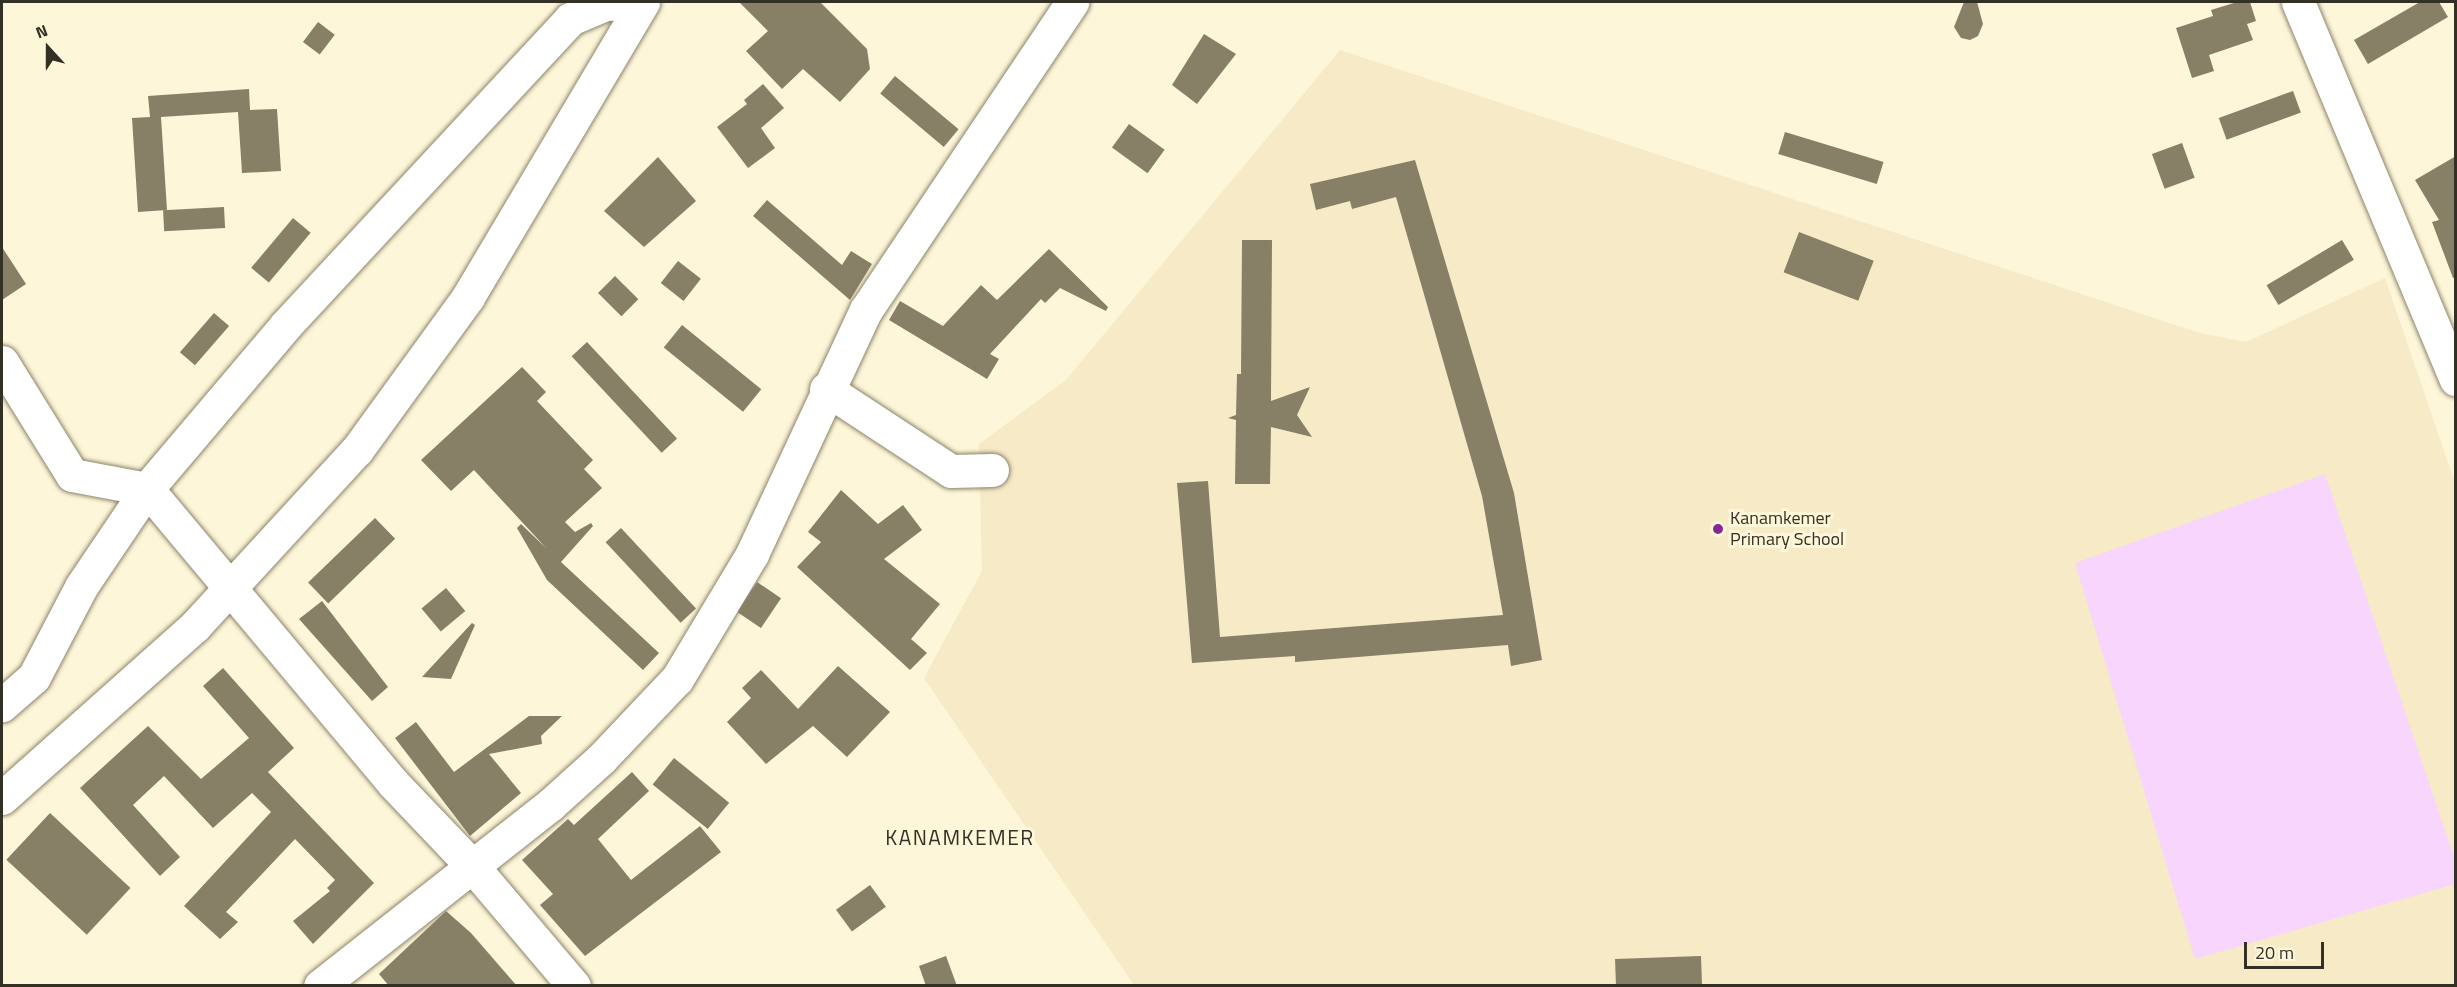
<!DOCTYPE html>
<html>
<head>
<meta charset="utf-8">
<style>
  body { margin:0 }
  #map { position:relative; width:2457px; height:987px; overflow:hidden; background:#fef6d9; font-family:"Titillium Web",sans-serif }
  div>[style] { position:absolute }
  .built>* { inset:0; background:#f6eac7 }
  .green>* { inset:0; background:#f8d5fd }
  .building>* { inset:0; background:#877f66; transform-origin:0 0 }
  .roads { filter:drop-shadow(0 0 2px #8c846a) drop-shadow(0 0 2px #8c846a) }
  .minor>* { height:33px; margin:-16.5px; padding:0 16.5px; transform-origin:16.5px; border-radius:16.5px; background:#fff }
  .dots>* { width:16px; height:16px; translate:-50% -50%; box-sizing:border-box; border:3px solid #fef6d9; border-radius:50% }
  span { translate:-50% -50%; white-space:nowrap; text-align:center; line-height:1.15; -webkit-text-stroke:6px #fef6d9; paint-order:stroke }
  .poi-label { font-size:18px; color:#333025 }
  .left { translate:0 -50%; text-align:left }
  .quarter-label { font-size:21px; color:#333025; letter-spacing:1.5px }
  .frame { position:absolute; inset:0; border:3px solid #333025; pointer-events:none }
  .north { position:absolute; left:18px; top:18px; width:60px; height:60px; -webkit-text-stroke:4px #fef6d9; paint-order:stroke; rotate:339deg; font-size:16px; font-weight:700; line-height:24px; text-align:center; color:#333025 }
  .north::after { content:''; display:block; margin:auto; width:21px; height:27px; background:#333025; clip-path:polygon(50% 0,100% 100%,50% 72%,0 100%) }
  .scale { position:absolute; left:2244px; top:942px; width:80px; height:27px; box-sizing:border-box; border:3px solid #333025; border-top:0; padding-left:8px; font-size:18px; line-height:21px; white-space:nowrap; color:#333025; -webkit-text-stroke:4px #fef6d9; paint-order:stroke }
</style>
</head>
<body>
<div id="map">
  <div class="built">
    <i style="clip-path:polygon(1340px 50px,2200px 333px,2246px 342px,2385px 278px,2455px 483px,2455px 985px,1134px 985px,924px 678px,982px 571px,979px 444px,1066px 380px)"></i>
  </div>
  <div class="green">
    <i style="clip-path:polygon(2325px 474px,2455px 860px,2455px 884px,2195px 959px,2075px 563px)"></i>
  </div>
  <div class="building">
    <i style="clip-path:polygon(739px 2px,820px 2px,867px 49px,870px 69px,840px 102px,803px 69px,782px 89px,746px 51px,768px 31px)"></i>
    <i style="clip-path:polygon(1964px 2px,1977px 2px,1983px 24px,1978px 36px,1970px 40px,1961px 38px,1954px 27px)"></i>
    <i style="clip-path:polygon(2237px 2px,2250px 2px,2256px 21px,2247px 24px,2253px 40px,2209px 55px,2214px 71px,2192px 78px,2176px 28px,2213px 16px,2211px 10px)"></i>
    <i style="clip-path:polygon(2420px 2px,2439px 2px,2448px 17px,2368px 64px,2354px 40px)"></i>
    <i style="left:318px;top:22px;width:21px;height:25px;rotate:37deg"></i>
    <i style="clip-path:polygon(1204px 34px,1236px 54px,1197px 104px,1172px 85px)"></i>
    <i style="left:895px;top:76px;width:83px;height:23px;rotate:40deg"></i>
    <i style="clip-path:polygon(763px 84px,784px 108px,761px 128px,775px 148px,748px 168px,717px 127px,747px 104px,744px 100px)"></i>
    <i style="clip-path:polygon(249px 89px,250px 110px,277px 109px,281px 171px,242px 173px,238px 112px,161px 117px,167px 210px,138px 212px,132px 118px,150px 117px,148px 96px)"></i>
    <i style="left:2293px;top:91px;width:23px;height:79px;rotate:70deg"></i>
    <i style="left:1129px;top:124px;width:44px;height:29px;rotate:36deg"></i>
    <i style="left:1785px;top:132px;width:103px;height:23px;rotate:17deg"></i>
    <i style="left:2182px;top:143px;width:37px;height:32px;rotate:70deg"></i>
    <i style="clip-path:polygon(2456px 156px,2456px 278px,2453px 278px,2432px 222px,2439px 220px,2415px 180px)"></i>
    <i style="clip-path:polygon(658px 157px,696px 201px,644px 247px,604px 211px)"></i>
    <i style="clip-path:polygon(1415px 160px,1514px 493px,1542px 660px,1511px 666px,1508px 645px,1295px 662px,1295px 656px,1192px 663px,1177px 483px,1208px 481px,1220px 637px,1503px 615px,1482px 496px,1396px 197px,1352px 209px,1350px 201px,1316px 210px,1310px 184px)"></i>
    <i style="clip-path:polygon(767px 200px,842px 265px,851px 251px,872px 264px,850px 300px,753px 216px)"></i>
    <i style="left:224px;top:207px;width:21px;height:61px;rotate:87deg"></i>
    <i style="left:293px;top:218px;width:23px;height:65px;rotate:40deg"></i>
    <i style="left:1799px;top:232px;width:80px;height:43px;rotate:21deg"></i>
    <i style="clip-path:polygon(1242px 240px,1272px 240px,1271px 401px,1310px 387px,1297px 415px,1312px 437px,1271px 427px,1270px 484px,1235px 484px,1236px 420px,1228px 418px,1236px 415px,1237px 374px,1241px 374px)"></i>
    <i style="left:2342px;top:240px;width:23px;height:88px;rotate:59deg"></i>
    <i style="clip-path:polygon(2px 247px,26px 284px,2px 300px)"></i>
    <i style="clip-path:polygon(1049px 249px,1108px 307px,1106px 311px,1060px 288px,1045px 303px,1041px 299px,990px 354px,999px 359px,987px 379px,889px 320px,900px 301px,943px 326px,981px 285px,997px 300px)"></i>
    <i style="left:678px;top:261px;width:29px;height:28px;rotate:38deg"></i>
    <i style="left:615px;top:276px;width:33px;height:24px;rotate:45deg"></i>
    <i style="left:214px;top:313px;width:20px;height:52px;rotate:41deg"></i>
    <i style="left:682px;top:325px;width:102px;height:29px;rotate:39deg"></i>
    <i style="left:587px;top:342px;width:132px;height:21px;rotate:47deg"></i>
    <i style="clip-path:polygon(522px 367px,546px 392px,537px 401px,593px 460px,584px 469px,602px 488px,565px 522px,575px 532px,591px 523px,593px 526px,561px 562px,659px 653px,643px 670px,547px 580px,517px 528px,521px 524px,546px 548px,474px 470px,451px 491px,421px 460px)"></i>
    <i style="clip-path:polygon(841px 490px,878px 524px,903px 505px,922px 530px,884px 559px,940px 604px,911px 639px,927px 653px,910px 670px,797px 567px,821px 542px,808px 532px)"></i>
    <i style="left:375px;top:518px;width:29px;height:93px;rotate:46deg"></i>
    <i style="left:621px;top:528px;width:110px;height:21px;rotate:47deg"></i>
    <i style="left:757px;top:582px;width:29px;height:36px;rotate:34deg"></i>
    <i style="left:446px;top:588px;width:30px;height:32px;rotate:50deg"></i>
    <i style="clip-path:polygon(322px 601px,388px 687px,372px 701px,299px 619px)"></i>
    <i style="clip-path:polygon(472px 623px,475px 625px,451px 679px,422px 677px)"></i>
    <i style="clip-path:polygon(838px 666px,890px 712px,847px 757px,813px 726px,766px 764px,727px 722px,751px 698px,742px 688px,761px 670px,798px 709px)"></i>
    <i style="clip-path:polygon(223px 668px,294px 748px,268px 772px,374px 883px,313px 944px,293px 921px,330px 891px,327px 888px,335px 880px,295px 839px,226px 912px,238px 922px,220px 939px,184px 906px,271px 812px,252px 793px,213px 828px,164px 776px,133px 805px,180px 857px,160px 876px,80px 788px,148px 726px,201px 779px,249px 738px,203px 686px)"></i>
    <i style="clip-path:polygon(529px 716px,562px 716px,541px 736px,542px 744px,489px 754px,521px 793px,470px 836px,395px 738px,416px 722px,454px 772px)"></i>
    <i style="left:674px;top:758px;width:71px;height:34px;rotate:39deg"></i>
    <i style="clip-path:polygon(632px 772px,649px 791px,598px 839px,631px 880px,700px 826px,721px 852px,585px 956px,540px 905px,553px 894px,522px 860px,568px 819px,574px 825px)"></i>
    <i style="left:50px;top:813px;width:110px;height:64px;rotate:43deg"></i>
    <i style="left:870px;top:885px;width:27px;height:42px;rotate:54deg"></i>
    <i style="clip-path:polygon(446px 911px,471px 933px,517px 986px,389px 986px,379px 974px)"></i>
    <i style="clip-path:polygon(946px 956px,957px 986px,926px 986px,919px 966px)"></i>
    <i style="left:1701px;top:956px;width:30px;height:86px;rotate:88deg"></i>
  </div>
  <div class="roads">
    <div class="minor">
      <i style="left:2298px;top:2px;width:409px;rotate:67.3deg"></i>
      <i style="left:2px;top:362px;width:133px;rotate:58.2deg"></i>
      <i style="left:72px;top:475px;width:76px;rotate:10.6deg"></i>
      <i style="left:147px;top:489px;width:118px;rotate:124deg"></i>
      <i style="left:81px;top:587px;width:102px;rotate:117.6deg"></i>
      <i style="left:34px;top:677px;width:43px;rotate:138.8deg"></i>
      <i style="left:826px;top:389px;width:149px;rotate:33.3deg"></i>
      <i style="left:951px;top:471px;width:41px;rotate:-1.4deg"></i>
      <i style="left:2px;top:798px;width:259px;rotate:-41.7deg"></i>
      <i style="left:195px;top:626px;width:239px;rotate:-47.4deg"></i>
      <i style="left:357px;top:450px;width:189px;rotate:-54deg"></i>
      <i style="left:468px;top:297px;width:343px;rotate:-59.3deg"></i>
      <i style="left:320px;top:986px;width:293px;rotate:-38.2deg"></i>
      <i style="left:550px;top:805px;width:69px;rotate:-42deg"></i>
      <i style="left:601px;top:759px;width:110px;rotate:-46.5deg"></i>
      <i style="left:677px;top:679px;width:146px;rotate:-59deg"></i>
      <i style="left:752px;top:554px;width:269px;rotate:-65deg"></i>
      <i style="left:866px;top:310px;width:371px;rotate:-56.2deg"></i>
      <i style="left:574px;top:986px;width:155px;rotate:-130.3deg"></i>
      <i style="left:474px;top:868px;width:117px;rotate:-133.6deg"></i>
      <i style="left:393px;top:783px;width:383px;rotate:-129.9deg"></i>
      <i style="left:147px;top:489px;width:215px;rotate:-49.7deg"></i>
      <i style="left:286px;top:325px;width:417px;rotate:-47.1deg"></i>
      <i style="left:570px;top:19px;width:39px;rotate:-23deg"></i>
      <i style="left:606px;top:4px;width:35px;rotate:-3deg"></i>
    </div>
  </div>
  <div class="dots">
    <i style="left:1718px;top:529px;background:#872994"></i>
  </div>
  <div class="poi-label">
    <span class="left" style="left:1730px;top:529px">Kanamkemer<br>Primary School</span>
  </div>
  <div class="quarter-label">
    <span style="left:960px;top:837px">KANAMKEMER</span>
  </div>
  <div class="frame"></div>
  <div class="north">N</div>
  <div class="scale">20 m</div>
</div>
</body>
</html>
